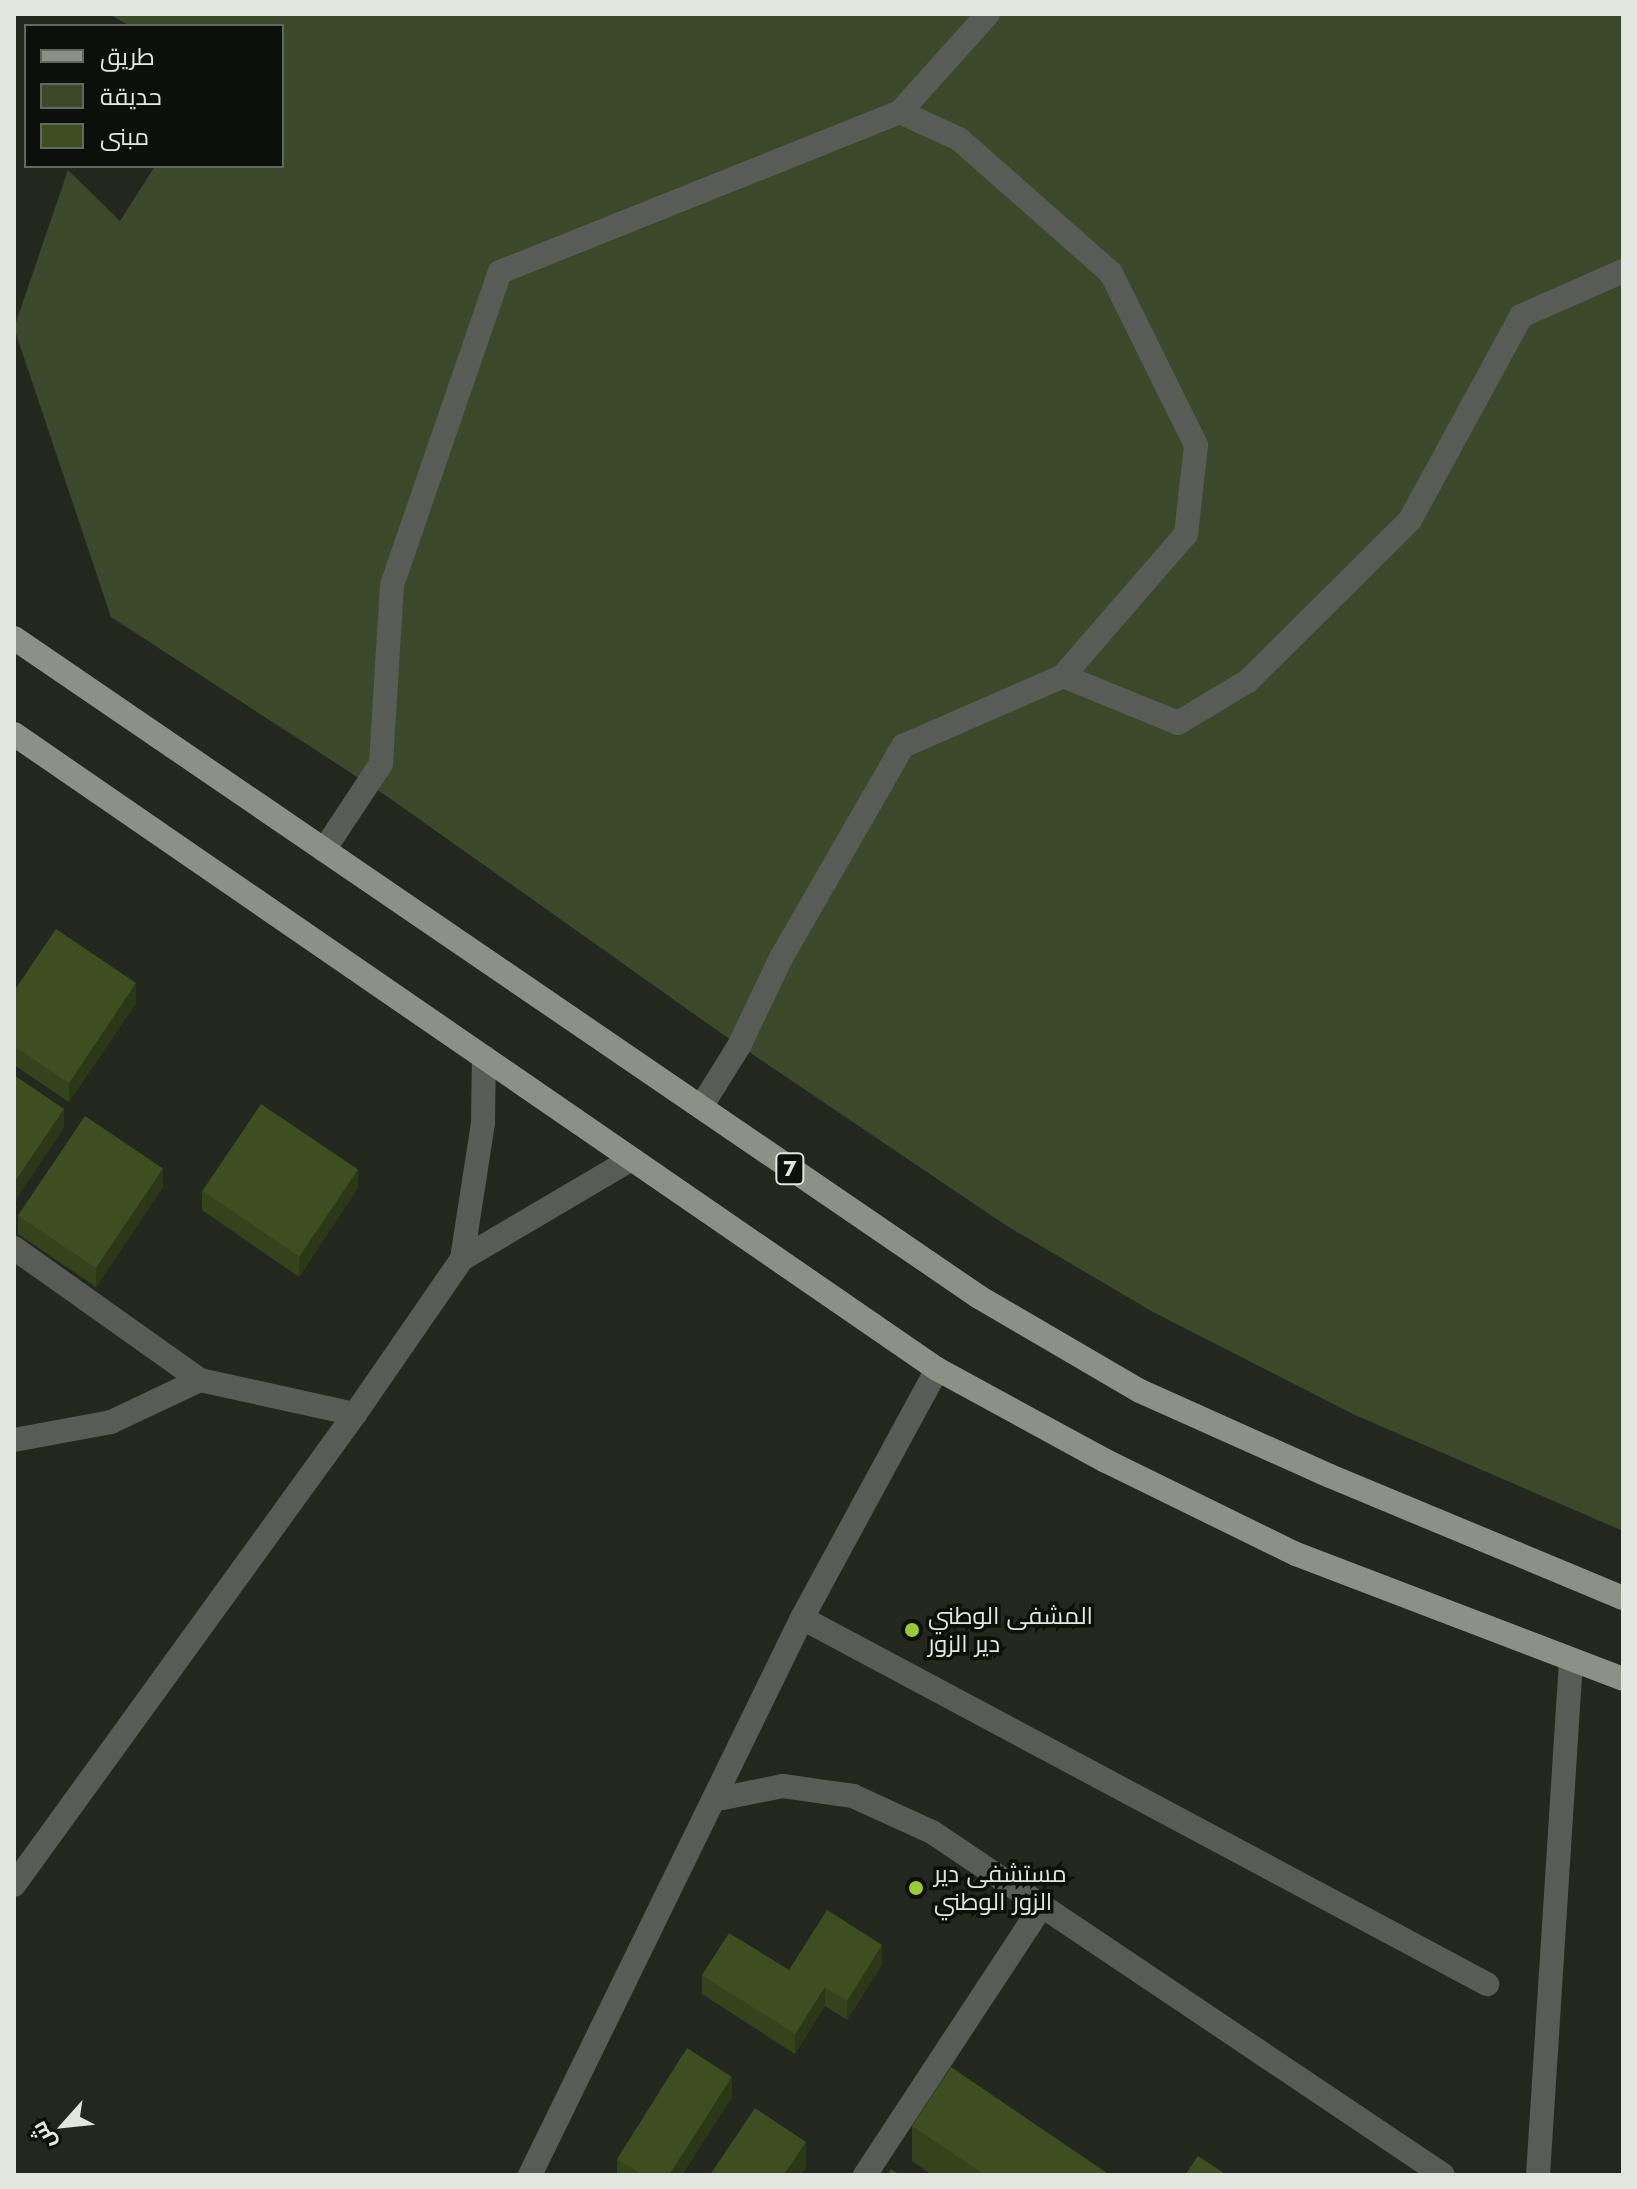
<!DOCTYPE html>
<html>
<head>
<meta charset="utf-8">
<style>
  body { margin:0 }
  #map { position:relative; width:1637px; height:2189px; overflow:hidden; background:#23271d; font-family:Jost,Cairo,sans-serif }
  div>[style] { position:absolute }
  .green>* { inset:0; background:#3c482a }
  .minor>* { height:24px; margin:-12px; padding:0 12px; transform-origin:12px; border-radius:12px; background:#595b56 }
  .major>* { height:24px; margin:-12px; padding:0 12px; transform-origin:12px; border-radius:12px; background:#8c9186 }
  .wall>* { inset:0; background:#34431c }
  .shaded-wall>* { inset:0; background:#2b3716 }
  .building>* { inset:0; background:#3d4e20; transform-origin:0 0 }
  .dots>* { width:22px; height:22px; translate:-50% -50%; box-sizing:border-box; border:4px solid #0d0f0b; border-radius:50% }
  span { translate:-50% -50%; white-space:nowrap; text-align:center; line-height:1.15; -webkit-text-stroke:7px #0d0f0b; paint-order:stroke }
  .shield-label span { padding:2px 6px; background:#0d0f0b; border:2px solid; border-radius:6px; -webkit-text-stroke-width:0 }
  .shield-label { font-size:22px; color:#e3e6df; font-weight:700 }
  .poi-label { font-size:24px; color:#e3e6df }
  .left { translate:0 -50%; text-align:left }
  .frame { position:absolute; inset:0; border:16px solid #e3e6df; pointer-events:none }
  .legend { position:absolute; left:24px; top:24px; width:260px; height:144px; box-sizing:border-box; background:#0d0f0b; border:2px solid #636560; margin:0; padding:10px 14px; list-style:none; font-size:24px; color:#e3e6df }
  .legend li { display:flex; align-items:center; gap:16px; height:40px }
  .legend b { width:40px; border:2px solid #636560 }
  .north { position:absolute; left:24px; top:2085px; width:80px; height:80px; -webkit-text-stroke:6px #0d0f0b; paint-order:stroke; rotate:243deg; font-size:22px; font-weight:700; line-height:32px; text-align:center; color:#e3e6df }
  .north::after { content:''; display:block; margin:auto; width:28px; height:36px; background:#e3e6df; clip-path:polygon(50% 0,100% 100%,50% 72%,0 100%) }
</style>
</head>
<body>
<div id="map">
  <div class="green">
    <i style="clip-path:polygon(109px 14px,1623px 14px,1623px 1531px,1355px 1415px,1153px 1312px,1007px 1226px,718px 1031px,388px 797px,111px 617px,14px 328px,68px 170px,120px 221px,155px 166px,282px 166px,282px 26px,130px 26px)"></i>
  </div>
  <div class="minor">
    <i style="left:900px;top:112px;width:65px;rotate:24.6deg"></i>
    <i style="left:959px;top:139px;width:203px;rotate:41.4deg"></i>
    <i style="left:1111px;top:273px;width:192px;rotate:63.7deg"></i>
    <i style="left:1196px;top:445px;width:90px;rotate:96.4deg"></i>
    <i style="left:1186px;top:534px;width:188px;rotate:130.9deg"></i>
    <i style="left:324px;top:850px;width:103px;rotate:-56.5deg"></i>
    <i style="left:381px;top:764px;width:179px;rotate:-86.5deg"></i>
    <i style="left:392px;top:585px;width:331px;rotate:-71deg"></i>
    <i style="left:500px;top:272px;width:431px;rotate:-21.8deg"></i>
    <i style="left:900px;top:112px;width:132px;rotate:-48.1deg"></i>
    <i style="left:484px;top:1057px;width:66px;rotate:90.9deg"></i>
    <i style="left:483px;top:1123px;width:138px;rotate:98.8deg"></i>
    <i style="left:462px;top:1259px;width:197px;rotate:-30.5deg"></i>
    <i style="left:701px;top:1107px;width:72px;rotate:-58.1deg"></i>
    <i style="left:739px;top:1046px;width:98px;rotate:-64.5deg"></i>
    <i style="left:781px;top:958px;width:245px;rotate:-60.1deg"></i>
    <i style="left:903px;top:746px;width:175px;rotate:-23.6deg"></i>
    <i style="left:1063px;top:676px;width:124px;rotate:22.2deg"></i>
    <i style="left:1178px;top:723px;width:82px;rotate:-31deg"></i>
    <i style="left:1248px;top:681px;width:228px;rotate:-44.8deg"></i>
    <i style="left:1410px;top:520px;width:232px;rotate:-61.4deg"></i>
    <i style="left:1521px;top:316px;width:111px;rotate:-23.8deg"></i>
    <i style="left:14px;top:1248px;width:228px;rotate:35.4deg"></i>
    <i style="left:200px;top:1380px;width:159px;rotate:12.4deg"></i>
    <i style="left:14px;top:1440px;width:99px;rotate:-10.5deg"></i>
    <i style="left:111px;top:1422px;width:98px;rotate:-25.3deg"></i>
    <i style="left:802px;top:1618px;width:777px;rotate:28.12deg"></i>
    <i style="left:713px;top:1800px;width:71px;rotate:-11.3deg"></i>
    <i style="left:783px;top:1786px;width:71px;rotate:8.1deg"></i>
    <i style="left:853px;top:1796px;width:87px;rotate:24.5deg"></i>
    <i style="left:932px;top:1832px;width:615px;rotate:33.87deg"></i>
    <i style="left:14px;top:1885px;width:581px;rotate:-54.1deg"></i>
    <i style="left:355px;top:1414px;width:188px;rotate:-55.4deg"></i>
    <i style="left:530px;top:2175px;width:620px;rotate:-63.97deg"></i>
    <i style="left:802px;top:1618px;width:283px;rotate:-61.5deg"></i>
    <i style="left:865px;top:2175px;width:322px;rotate:-56.7deg"></i>
    <i style="left:1538px;top:2175px;width:516px;rotate:-86.33deg"></i>
  </div>
  <div class="major">
    <i style="left:14px;top:638px;width:1169px;rotate:34.33deg"></i>
    <i style="left:979px;top:1297px;width:186px;rotate:30.3deg"></i>
    <i style="left:1140px;top:1391px;width:208px;rotate:24.1deg"></i>
    <i style="left:1330px;top:1476px;width:317px;rotate:22.6deg"></i>
    <i style="left:14px;top:734px;width:1120px;rotate:34.53deg"></i>
    <i style="left:937px;top:1369px;width:192px;rotate:28.6deg"></i>
    <i style="left:1106px;top:1461px;width:212px;rotate:26.1deg"></i>
    <i style="left:1296px;top:1554px;width:350px;rotate:20.9deg"></i>
  </div>
  <div class="wall">
    <i style="clip-path:polygon(14px 991px,136px 1003px,69px 1102px,14px 1065px)"></i>
    <i style="clip-path:polygon(163px 1187px,96px 1287px,18px 1234px,18px 1215px)"></i>
    <i style="clip-path:polygon(358px 1188px,299px 1277px,202px 1210px,202px 1191px)"></i>
    <i style="clip-path:polygon(882px 1965px,847px 2020px,825px 2006px,795px 2054px,702px 1994px,702px 1975px)"></i>
    <i style="clip-path:polygon(732px 2097px,682px 2175px,617px 2175px,617px 2159px)"></i>
    <i style="clip-path:polygon(912px 2126px,1110px 2175px,932px 2175px,912px 2161px)"></i>
  </div>
  <div class="shaded-wall">
    <i style="clip-path:polygon(136px 983px,136px 1003px,69px 1102px,69px 1083px)"></i>
    <i style="clip-path:polygon(64px 1109px,64px 1128px,14px 1202px,14px 1183px)"></i>
    <i style="clip-path:polygon(163px 1168px,163px 1187px,96px 1287px,96px 1267px)"></i>
    <i style="clip-path:polygon(358px 1169px,358px 1188px,299px 1277px,299px 1257px)"></i>
    <i style="clip-path:polygon(882px 1945px,882px 1965px,847px 2020px,847px 2001px)"></i>
    <i style="clip-path:polygon(825px 1987px,825px 2006px,795px 2054px,795px 2034px)"></i>
    <i style="clip-path:polygon(732px 2077px,732px 2097px,682px 2175px,669px 2175px)"></i>
    <i style="clip-path:polygon(806px 2142px,806px 2168px,801px 2175px,784px 2175px)"></i>
  </div>
  <div class="building">
    <i style="clip-path:polygon(56px 929px,136px 983px,69px 1083px,14px 1046px,14px 991px)"></i>
    <i style="clip-path:polygon(14px 1075px,64px 1109px,14px 1183px)"></i>
    <i style="left:261px;top:1104px;width:117px;height:105px;rotate:34deg"></i>
    <i style="left:85px;top:1116px;width:94px;height:120px;rotate:34deg"></i>
    <i style="clip-path:polygon(827px 1910px,882px 1945px,847px 2001px,825px 1987px,795px 2034px,702px 1975px,729px 1933px,789px 1970px)"></i>
    <i style="clip-path:polygon(687px 2048px,732px 2077px,669px 2175px,643px 2175px,617px 2159px)"></i>
    <i style="clip-path:polygon(951px 2067px,1110px 2175px,985px 2175px,912px 2126px)"></i>
    <i style="clip-path:polygon(755px 2108px,806px 2142px,784px 2175px,710px 2175px)"></i>
    <i style="clip-path:polygon(1198px 2156px,1227px 2175px,1185px 2175px)"></i>
    <i style="clip-path:polygon(891px 2169px,900px 2175px,887px 2175px)"></i>
  </div>
  <div class="dots">
    <i style="left:912px;top:1630px;background:#9acb34"></i>
    <i style="left:916px;top:1888px;background:#9acb34"></i>
  </div>
  <div class="shield-label">
    <span style="left:790px;top:1169px">7</span>
  </div>
  <div class="poi-label">
    <span class="left" style="left:928px;top:1630px">المشفى الوطني<br>دير الزور</span>
    <span class="left" style="left:934px;top:1888px">مستشفى دير<br>الزور الوطني</span>
  </div>
  <div class="frame"></div>
  <ul class="legend">
  <li><b style="height:10px;background:#8c9186"></b>طريق</li>
  <li><b style="height:22px;background:#3c482a"></b>حديقة</li>
  <li><b style="height:22px;background:#3d4e20"></b>مبنى</li>
  </ul>
  <div class="north">ش</div>
</div>
</body>
</html>
